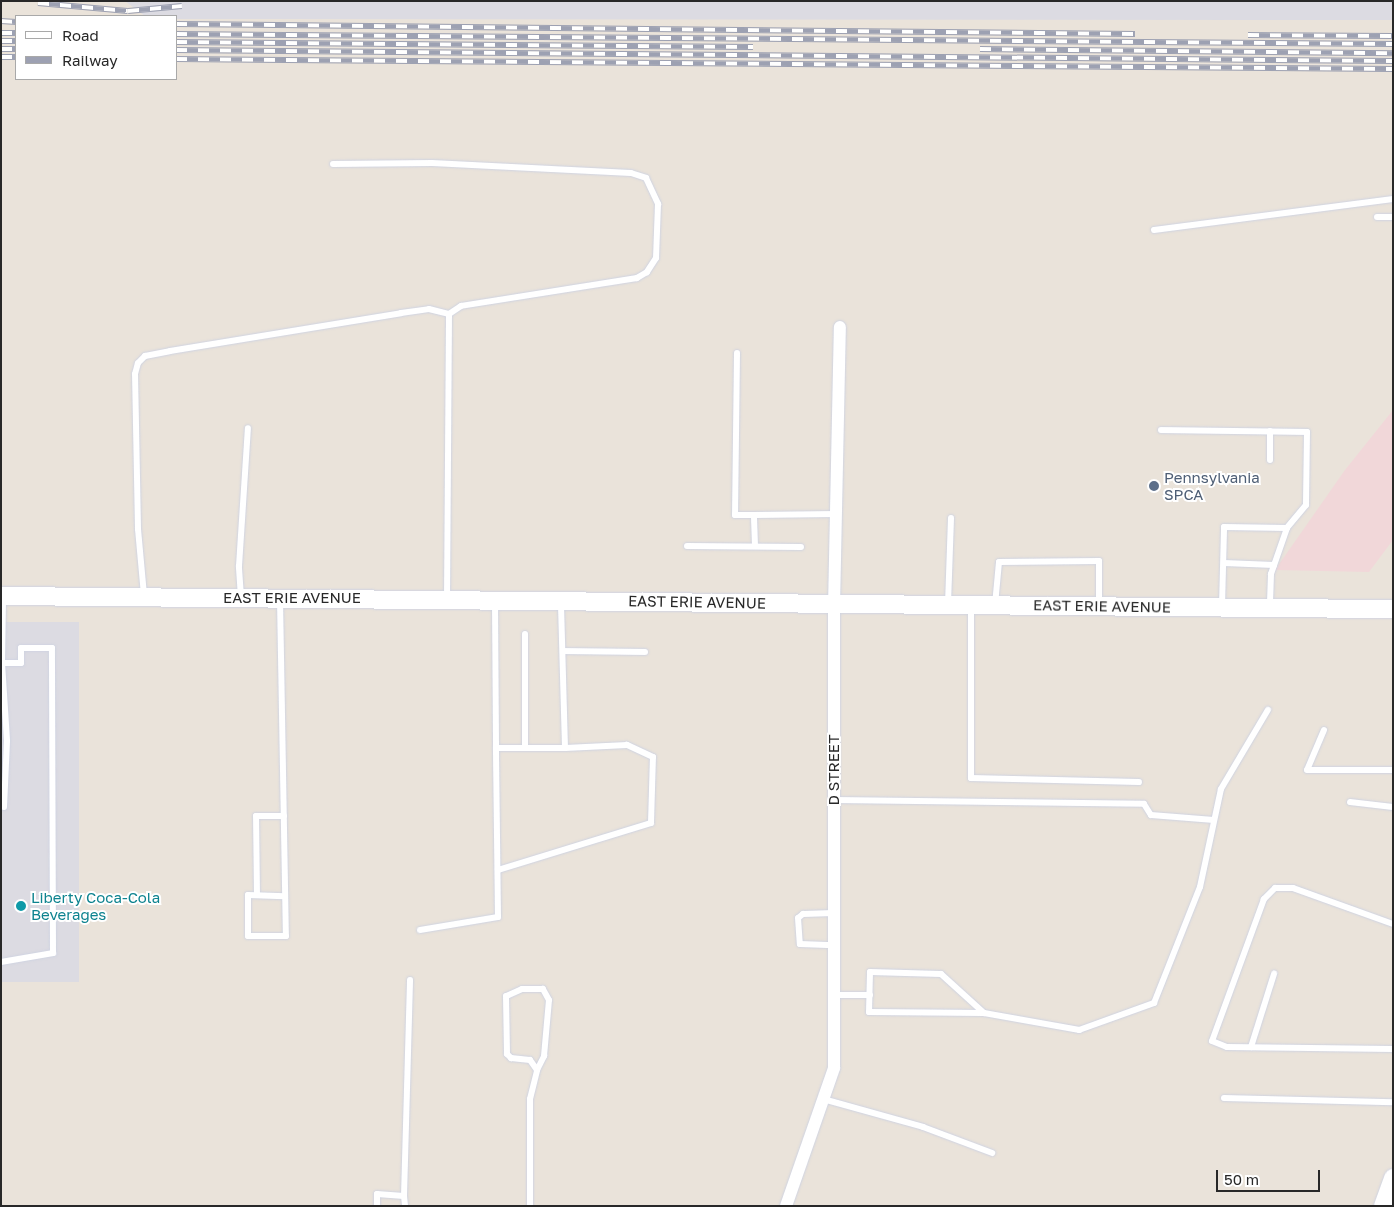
<!DOCTYPE html>
<html>
<head>
<meta charset="utf-8">
<style>
  body { margin:0 }
  #map { position:relative; width:1394px; height:1207px; overflow:hidden; background:#eae3da; font-family:"Golos Text",sans-serif }
  div>[style] { position:absolute }
  .industrial>* { inset:0; background:#dcdbe2; transform-origin:0 0 }
  .medical>* { inset:0; background:#f1d7d9 }
  .roads { filter:drop-shadow(0 0 1px #cfd3e1) drop-shadow(0 0 1px #cfd3e1) }
  .service>* { height:6px; margin:-3px; padding:0 3px; transform-origin:3px; border-radius:3px; background:#fff }
  .minor>* { height:12px; margin:-6px; padding:0 6px; transform-origin:6px; border-radius:6px; background:#fff }
  .secondary>* { height:18px; margin:-9px; padding:0 9px; transform-origin:9px; border-radius:9px; background:#fff }
  .rail>* { height:5.5px; margin-top:-2.75px; transform-origin:0; background:repeating-linear-gradient(90deg,#fff 0 11px,#9da1b2 0 22px); box-sizing:border-box; border-block:1px solid #9da1b2 }
  .dots>* { width:14px; height:14px; translate:-50% -50%; box-sizing:border-box; border:2px solid #fff; border-radius:50% }
  span { translate:-50% -50%; white-space:nowrap; text-align:center; line-height:1.15; -webkit-text-stroke:4px #fff; paint-order:stroke }
  .service-label { font-size:15px; color:#4e5e75 }
  .left { translate:0 -50%; text-align:left }
  .street-label { font-size:15px; color:#282828 }
  .culture-label { font-size:15px; color:#0d838f }
  .frame { position:absolute; inset:0; border:2px solid #282828; pointer-events:none }
  .legend { position:absolute; left:15px; top:15px; width:162px; height:65px; box-sizing:border-box; background:#fff; border:1px solid #a9a9a9; margin:0; padding:6px 9px; list-style:none; font-size:15px; color:#282828 }
  .legend li { display:flex; align-items:center; gap:10px; height:25px }
  .legend b { width:25px; border:1px solid #a9a9a9 }
  .scale { position:absolute; left:1216px; top:1170px; width:104px; height:22px; box-sizing:border-box; border:2px solid #282828; border-top:0; padding-left:6px; font-size:15px; line-height:18px; white-space:nowrap; color:#282828; -webkit-text-stroke:4px #fff; paint-order:stroke }
</style>
</head>
<body>
<div id="map">
  <div class="industrial">
    <i style="clip-path:polygon(125px 1px,1393px 1px,1393px 20px,176px 19px,176px 16px,145px 16px)"></i>
    <i style="left:1px;top:622px;width:78px;height:360px"></i>
  </div>
  <div class="medical">
    <i style="clip-path:polygon(1393px 410px,1393px 540px,1369px 572px,1275px 570px,1345px 470px)"></i>
  </div>
  <div class="roads">
    <div class="service">
      <i style="left:333px;top:164px;width:99px;rotate:-0.6deg"></i>
      <i style="left:432px;top:163px;width:199px;rotate:2.9deg"></i>
      <i style="left:631px;top:173px;width:16px;rotate:18deg"></i>
      <i style="left:646px;top:178px;width:29px;rotate:65deg"></i>
      <i style="left:658px;top:204px;width:54px;rotate:92.1deg"></i>
      <i style="left:656px;top:258px;width:17px;rotate:123deg"></i>
      <i style="left:647px;top:272px;width:12px;rotate:149deg"></i>
      <i style="left:637px;top:278px;width:178px;rotate:171deg"></i>
      <i style="left:461px;top:306px;width:14px;rotate:146deg"></i>
      <i style="left:449px;top:314px;width:284px;rotate:90.4deg"></i>
      <i style="left:1377px;top:217px;width:16px"></i>
      <i style="left:1154px;top:230px;width:241px;rotate:-7.4deg"></i>
      <i style="left:737px;top:353px;width:162px;rotate:90.7deg"></i>
      <i style="left:735px;top:515px;width:19px"></i>
      <i style="left:1161px;top:430px;width:146px;rotate:0.8deg"></i>
      <i style="left:1307px;top:432px;width:73px;rotate:90.8deg"></i>
      <i style="left:1306px;top:505px;width:30px;rotate:130deg"></i>
      <i style="left:1270px;top:460px;width:29px;rotate:-90deg"></i>
      <i style="left:687px;top:546px;width:114px;rotate:0.5deg"></i>
      <i style="left:755px;top:546px;width:31px;rotate:-92deg"></i>
      <i style="left:754px;top:515px;width:82px;rotate:-0.7deg"></i>
      <i style="left:1224px;top:563px;width:50px;rotate:2.3deg"></i>
      <i style="left:144px;top:595px;width:66px;rotate:-95.2deg"></i>
      <i style="left:138px;top:529px;width:155px;rotate:-91.1deg"></i>
      <i style="left:135px;top:374px;width:11px;rotate:-75deg"></i>
      <i style="left:138px;top:363px;width:10px;rotate:-45deg"></i>
      <i style="left:145px;top:356px;width:25px;rotate:-11deg"></i>
      <i style="left:170px;top:351px;width:234px;rotate:-9.3deg"></i>
      <i style="left:401px;top:313px;width:28px;rotate:-8deg"></i>
      <i style="left:429px;top:309px;width:21px;rotate:14deg"></i>
      <i style="left:241px;top:597px;width:31px;rotate:-94deg"></i>
      <i style="left:239px;top:566px;width:138px;rotate:-86.3deg"></i>
      <i style="left:280px;top:599px;width:337px;rotate:89deg"></i>
      <i style="left:286px;top:936px;width:38px;rotate:180deg"></i>
      <i style="left:248px;top:936px;width:41px;rotate:-90deg"></i>
      <i style="left:248px;top:895px;width:37px;rotate:2deg"></i>
      <i style="left:495px;top:602px;width:146px;rotate:89.6deg"></i>
      <i style="left:496px;top:748px;width:69px"></i>
      <i style="left:565px;top:748px;width:146px;rotate:-91.6deg"></i>
      <i style="left:948px;top:604px;width:86px;rotate:-88deg"></i>
      <i style="left:995px;top:605px;width:43px;rotate:-84.7deg"></i>
      <i style="left:999px;top:562px;width:100px;rotate:-0.6deg"></i>
      <i style="left:1099px;top:561px;width:44px;rotate:90deg"></i>
      <i style="left:971px;top:606px;width:172px;rotate:90deg"></i>
      <i style="left:971px;top:778px;width:168px;rotate:1.4deg"></i>
      <i style="left:1222px;top:606px;width:79px;rotate:-88.5deg"></i>
      <i style="left:1224px;top:527px;width:63px;rotate:0.9deg"></i>
      <i style="left:1287px;top:528px;width:49px;rotate:109.2deg"></i>
      <i style="left:1271px;top:574px;width:32px;rotate:92deg"></i>
      <i style="left:525px;top:634px;width:114px;rotate:90deg"></i>
      <i style="left:563px;top:651px;width:82px;rotate:0.7deg"></i>
      <i style="left:2px;top:663px;width:78px;rotate:86.3deg"></i>
      <i style="left:7px;top:741px;width:66px;rotate:92.6deg"></i>
      <i style="left:1324px;top:730px;width:43px;rotate:113deg"></i>
      <i style="left:1307px;top:770px;width:86px"></i>
      <i style="left:834px;top:800px;width:310px;rotate:0.7deg"></i>
      <i style="left:1144px;top:804px;width:13px;rotate:58deg"></i>
      <i style="left:1151px;top:815px;width:63px;rotate:4.5deg"></i>
      <i style="left:1350px;top:802px;width:43px;rotate:6.6deg"></i>
      <i style="left:498px;top:870px;width:160px;rotate:-17.1deg"></i>
      <i style="left:651px;top:823px;width:66px;rotate:-88.3deg"></i>
      <i style="left:653px;top:757px;width:29px;rotate:-155deg"></i>
      <i style="left:627px;top:745px;width:62px;rotate:177.2deg"></i>
      <i style="left:257px;top:895px;width:79px;rotate:-90.7deg"></i>
      <i style="left:256px;top:816px;width:28px"></i>
      <i style="left:834px;top:913px;width:31px;rotate:178deg"></i>
      <i style="left:803px;top:914px;width:6px;rotate:141deg"></i>
      <i style="left:798px;top:918px;width:26px;rotate:86deg"></i>
      <i style="left:800px;top:944px;width:34px;rotate:2deg"></i>
      <i style="left:1393px;top:924px;width:106px;rotate:-160.2deg"></i>
      <i style="left:1293px;top:888px;width:18px;rotate:180deg"></i>
      <i style="left:1275px;top:888px;width:16px;rotate:135deg"></i>
      <i style="left:1264px;top:899px;width:151px;rotate:110.1deg"></i>
      <i style="left:1212px;top:1041px;width:16px;rotate:22deg"></i>
      <i style="left:1227px;top:1047px;width:166px;rotate:0.7deg"></i>
      <i style="left:420px;top:930px;width:79px;rotate:-9.5deg"></i>
      <i style="left:498px;top:917px;width:169px;rotate:-90.7deg"></i>
      <i style="left:1px;top:962px;width:53px;rotate:-9.8deg"></i>
      <i style="left:53px;top:953px;width:305px;rotate:-90.2deg"></i>
      <i style="left:52px;top:648px;width:31px;rotate:180deg"></i>
      <i style="left:21px;top:648px;width:15px;rotate:90deg"></i>
      <i style="left:21px;top:663px;width:19px;rotate:180deg"></i>
      <i style="left:2px;top:663px;width:66px;rotate:-89.1deg"></i>
      <i style="left:834px;top:995px;width:36px"></i>
      <i style="left:984px;top:1013px;width:58px;rotate:-137.8deg"></i>
      <i style="left:941px;top:974px;width:71px;rotate:-178.4deg"></i>
      <i style="left:870px;top:972px;width:40px;rotate:91.4deg"></i>
      <i style="left:869px;top:1012px;width:115px;rotate:0.5deg"></i>
      <i style="left:984px;top:1013px;width:97px;rotate:10.1deg"></i>
      <i style="left:1079px;top:1030px;width:80px;rotate:-19.8deg"></i>
      <i style="left:1154px;top:1003px;width:125px;rotate:-68.4deg"></i>
      <i style="left:1200px;top:887px;width:100px;rotate:-77.9deg"></i>
      <i style="left:1221px;top:789px;width:92px;rotate:-59.3deg"></i>
      <i style="left:1251px;top:1047px;width:77px;rotate:-72.5deg"></i>
      <i style="left:1224px;top:1098px;width:169px;rotate:1.4deg"></i>
      <i style="left:823px;top:1099px;width:104px;rotate:15.6deg"></i>
      <i style="left:923px;top:1127px;width:74px;rotate:20.6deg"></i>
      <i style="left:404px;top:1196px;width:10px;rotate:84deg"></i>
      <i style="left:377px;top:1206px;width:12px;rotate:-90deg"></i>
      <i style="left:377px;top:1194px;width:27px;rotate:4deg"></i>
      <i style="left:404px;top:1196px;width:216px;rotate:-88.4deg"></i>
      <i style="left:530px;top:1206px;width:107px;rotate:-90deg"></i>
      <i style="left:530px;top:1099px;width:30px;rotate:-76deg"></i>
      <i style="left:537px;top:1070px;width:16px;rotate:-63deg"></i>
      <i style="left:544px;top:1056px;width:56px;rotate:-84.9deg"></i>
      <i style="left:549px;top:1000px;width:13px;rotate:-119deg"></i>
      <i style="left:543px;top:989px;width:21px;rotate:180deg"></i>
      <i style="left:522px;top:989px;width:17px;rotate:156deg"></i>
      <i style="left:506px;top:996px;width:58px;rotate:89deg"></i>
      <i style="left:507px;top:1054px;width:6px;rotate:45deg"></i>
      <i style="left:511px;top:1058px;width:19px;rotate:6deg"></i>
      <i style="left:530px;top:1060px;width:12px;rotate:55deg"></i>
    </div>
    <div class="minor">
      <i style="left:786px;top:1206px;width:146px;rotate:-70.8deg"></i>
      <i style="left:834px;top:1068px;width:461px;rotate:-90deg"></i>
      <i style="left:834px;top:607px;width:280px;rotate:-88.8deg"></i>
    </div>
    <div class="secondary">
      <i style="left:1px;top:596px;width:1392px;rotate:0.54deg"></i>
      <i style="left:1383px;top:1206px;width:30px;rotate:-70deg"></i>
    </div>
  </div>
  <div class="rail">
    <i style="left:38px;top:3px;width:90px;rotate:5.1deg"></i>
    <i style="left:128px;top:11px;width:54px;rotate:-5.3deg"></i>
    <i style="left:1px;top:21px;width:15px;rotate:4deg"></i>
    <i style="left:176px;top:24px;width:959px;rotate:0.6deg"></i>
    <i style="left:1px;top:33px;width:15px"></i>
    <i style="left:176px;top:34px;width:1217px;rotate:0.47deg"></i>
    <i style="left:1248px;top:35px;width:145px;rotate:0.4deg"></i>
    <i style="left:1px;top:41px;width:15px"></i>
    <i style="left:176px;top:42px;width:577px;rotate:0.5deg"></i>
    <i style="left:1px;top:49px;width:15px"></i>
    <i style="left:980px;top:49px;width:413px;rotate:0.6deg"></i>
    <i style="left:176px;top:50px;width:1217px;rotate:0.52deg"></i>
    <i style="left:1px;top:57px;width:15px"></i>
    <i style="left:176px;top:59px;width:1217px;rotate:0.47deg"></i>
  </div>
  <div class="dots">
    <i style="left:1154px;top:486px;background:#5c6f8a"></i>
    <i style="left:21px;top:906px;background:#0f9aa8"></i>
  </div>
  <div class="service-label">
    <span class="left" style="left:1164px;top:486px">Pennsylvania<br>SPCA</span>
  </div>
  <div class="street-label">
    <span style="left:292px;top:598px">EAST ERIE AVENUE</span>
    <span style="left:697px;top:602px;rotate:1deg">EAST ERIE AVENUE</span>
    <span style="left:1102px;top:606px;rotate:1deg">EAST ERIE AVENUE</span>
    <span style="left:834px;top:770px;rotate:-90deg">D STREET</span>
  </div>
  <div class="culture-label">
    <span class="left" style="left:31px;top:906px">Liberty Coca-Cola<br>Beverages</span>
  </div>
  <div class="frame"></div>
  <ul class="legend">
  <li><b style="height:6px;background:#fff"></b>Road</li>
  <li><b style="height:6px;background:#9da1b2"></b>Railway</li>
  </ul>
  <div class="scale">50 m</div>
</div>
</body>
</html>
